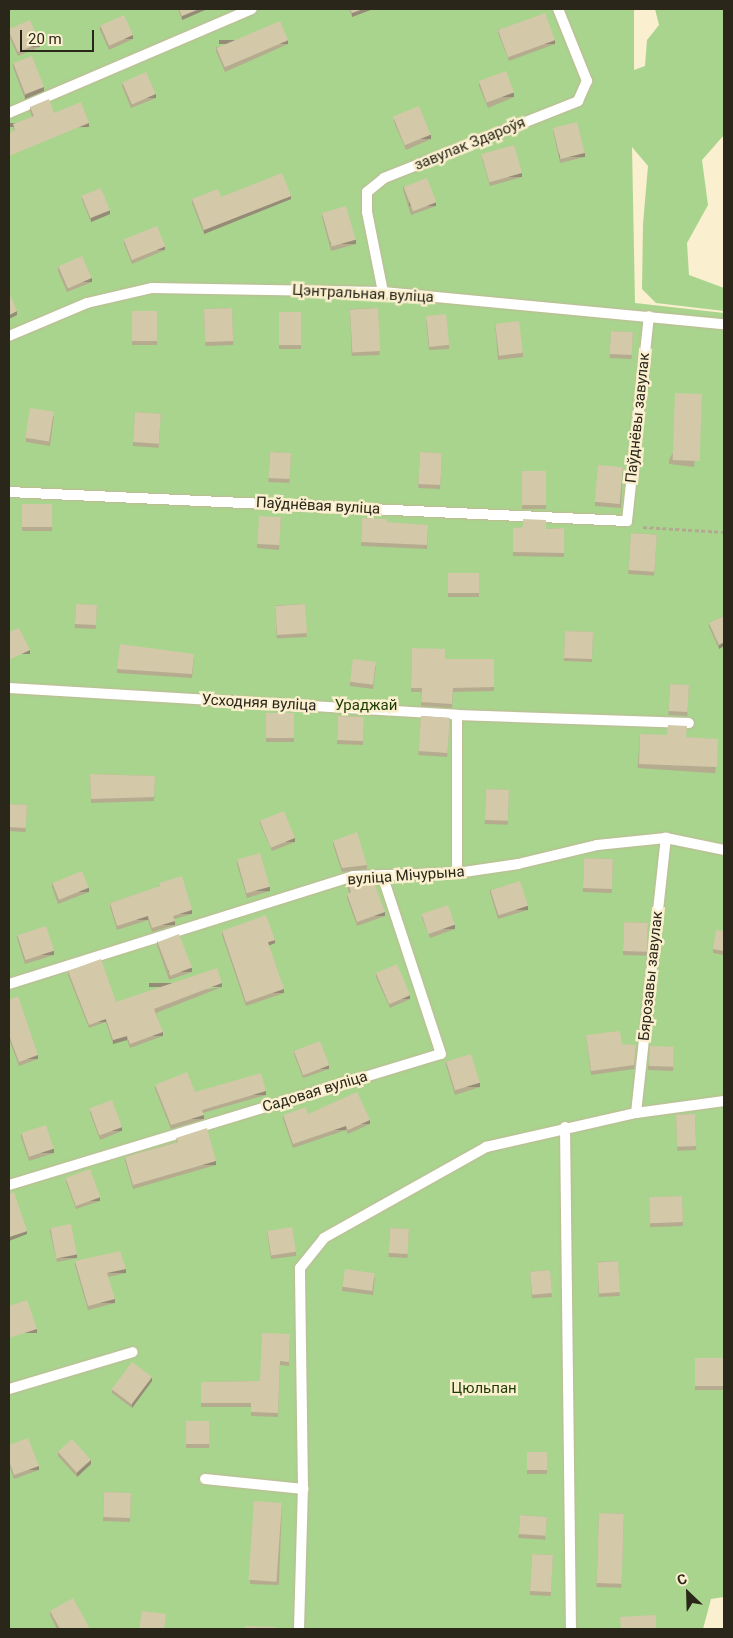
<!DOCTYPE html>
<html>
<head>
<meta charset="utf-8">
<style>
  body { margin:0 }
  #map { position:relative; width:733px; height:1638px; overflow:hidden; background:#faefce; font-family:Roboto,sans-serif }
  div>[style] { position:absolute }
  .green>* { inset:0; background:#a9d48e }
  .path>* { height:3px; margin-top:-1.5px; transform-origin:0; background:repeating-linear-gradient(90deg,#b2aa90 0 4px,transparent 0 6.5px) }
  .roads { filter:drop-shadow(0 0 1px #c2b797) drop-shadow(0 0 1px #c2b797) }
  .service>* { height:10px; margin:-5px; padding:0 5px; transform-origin:5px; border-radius:5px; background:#fff }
  .wall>* { inset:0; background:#b5ac90; transform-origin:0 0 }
  .shaded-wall>* { inset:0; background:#948c76; transform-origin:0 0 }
  .building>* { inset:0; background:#d3c8a8; transform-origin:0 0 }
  span { translate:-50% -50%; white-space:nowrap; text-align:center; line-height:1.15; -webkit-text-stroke:5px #faefce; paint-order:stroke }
  .street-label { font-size:15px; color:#2a261a }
  .park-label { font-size:15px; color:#1d3b00 }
  .frame { position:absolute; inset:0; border:10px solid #2a261a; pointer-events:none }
  .north { position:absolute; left:663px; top:1568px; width:50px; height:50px; -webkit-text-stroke:4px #faefce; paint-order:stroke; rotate:336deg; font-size:14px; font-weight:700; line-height:20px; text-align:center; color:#2a261a }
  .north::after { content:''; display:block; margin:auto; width:18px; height:22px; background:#2a261a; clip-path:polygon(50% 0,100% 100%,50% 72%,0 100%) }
  .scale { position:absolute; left:20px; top:30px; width:74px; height:22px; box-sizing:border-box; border:2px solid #2a261a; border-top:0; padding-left:6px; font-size:15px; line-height:18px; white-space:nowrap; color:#2a261a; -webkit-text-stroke:4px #faefce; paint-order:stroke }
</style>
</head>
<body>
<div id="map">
  <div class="green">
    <i style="clip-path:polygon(9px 9px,634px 9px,634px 70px,645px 66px,647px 40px,659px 25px,655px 9px,724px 9px,724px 135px,702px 160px,708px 205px,687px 243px,689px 275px,724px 288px,724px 311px,656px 303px,642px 289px,643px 224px,648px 166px,632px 147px,635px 303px,724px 313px,724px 1597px,711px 1599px,703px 1629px,9px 1629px)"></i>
  </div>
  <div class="path">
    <i style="left:643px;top:527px;width:81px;rotate:3.5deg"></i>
  </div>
  <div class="roads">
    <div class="service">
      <i style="left:9px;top:113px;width:264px;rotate:-23.2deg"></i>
      <i style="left:383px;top:292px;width:82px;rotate:-101.3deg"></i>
      <i style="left:367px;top:212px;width:20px;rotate:-90deg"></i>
      <i style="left:367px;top:192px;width:22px;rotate:-39deg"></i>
      <i style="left:384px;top:178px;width:209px;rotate:-21.6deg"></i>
      <i style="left:578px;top:101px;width:22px;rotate:-66deg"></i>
      <i style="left:587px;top:81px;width:78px;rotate:-111.9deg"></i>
      <i style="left:9px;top:336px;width:85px;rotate:-22.9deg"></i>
      <i style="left:87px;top:303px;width:67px;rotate:-13deg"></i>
      <i style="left:152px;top:288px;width:231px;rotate:1deg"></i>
      <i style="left:383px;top:292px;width:342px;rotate:5.4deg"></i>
      <i style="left:9px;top:492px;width:619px;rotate:2.69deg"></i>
      <i style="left:627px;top:521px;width:206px;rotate:-83.9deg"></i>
      <i style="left:9px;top:688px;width:449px;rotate:3.4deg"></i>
      <i style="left:457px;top:715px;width:232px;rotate:2deg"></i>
      <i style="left:457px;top:873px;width:158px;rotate:-90deg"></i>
      <i style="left:9px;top:984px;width:361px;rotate:-17.4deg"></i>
      <i style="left:353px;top:876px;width:104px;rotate:-1.7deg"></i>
      <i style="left:457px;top:873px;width:62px;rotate:-8.4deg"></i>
      <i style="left:518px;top:864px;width:81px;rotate:-13.5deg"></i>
      <i style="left:597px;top:845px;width:69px;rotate:-5.8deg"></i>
      <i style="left:666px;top:838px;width:59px;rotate:11.7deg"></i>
      <i style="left:636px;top:1113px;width:277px;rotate:-83.8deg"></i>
      <i style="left:565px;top:1127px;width:502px;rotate:89.32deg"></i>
      <i style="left:9px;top:1185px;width:451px;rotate:-16.9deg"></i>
      <i style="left:441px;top:1054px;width:188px;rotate:-108.2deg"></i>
      <i style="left:9px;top:1389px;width:129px;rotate:-16.6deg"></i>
      <i style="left:205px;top:1479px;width:99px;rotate:5.8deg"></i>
      <i style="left:299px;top:1629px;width:140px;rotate:-88.4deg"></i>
      <i style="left:303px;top:1489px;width:221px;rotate:-90.8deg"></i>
      <i style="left:300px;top:1268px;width:38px;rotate:-51deg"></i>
      <i style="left:324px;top:1238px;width:186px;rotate:-29.3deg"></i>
      <i style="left:486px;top:1147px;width:154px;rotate:-12.8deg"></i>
      <i style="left:636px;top:1113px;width:89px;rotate:-7.8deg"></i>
    </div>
  </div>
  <div class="wall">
    <i style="clip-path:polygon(178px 9px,205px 9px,205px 10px,182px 20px)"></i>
    <i style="clip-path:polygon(349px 9px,373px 9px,352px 17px)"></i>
    <i style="clip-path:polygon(100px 26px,133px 39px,109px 50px,100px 30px)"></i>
    <i style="clip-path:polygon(9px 29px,40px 47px,18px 56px,9px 36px)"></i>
    <i style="clip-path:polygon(498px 29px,555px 44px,509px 61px,498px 33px)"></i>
    <i style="clip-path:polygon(288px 44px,225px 72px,216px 51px,216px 47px)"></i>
    <i style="clip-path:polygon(13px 63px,44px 91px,25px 99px,13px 67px)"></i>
    <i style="clip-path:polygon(479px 82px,514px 97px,488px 108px,479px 86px)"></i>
    <i style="clip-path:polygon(122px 83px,156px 98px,131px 108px,122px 86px)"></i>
    <i style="clip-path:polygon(30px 107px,54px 113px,89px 127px,14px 130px,13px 124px,32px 117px,30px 111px)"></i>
    <i style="clip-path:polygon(394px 118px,431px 139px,406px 150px,394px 122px)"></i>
    <i style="clip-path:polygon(553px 127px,585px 157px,560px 163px,553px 131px)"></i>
    <i style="clip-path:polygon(482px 155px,522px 177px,490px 186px,482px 159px)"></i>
    <i style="clip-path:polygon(403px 186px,436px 206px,411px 215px,403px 190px)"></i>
    <i style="clip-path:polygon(82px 196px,110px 214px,91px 222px,82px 200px)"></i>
    <i style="clip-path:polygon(221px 197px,291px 199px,204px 234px,192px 203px,192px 199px)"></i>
    <i style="clip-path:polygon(322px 213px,356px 244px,331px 251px,322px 217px)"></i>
    <i style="clip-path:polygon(124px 240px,165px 250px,132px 264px,124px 244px)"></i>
    <i style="clip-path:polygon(58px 267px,92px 282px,67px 292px,58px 271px)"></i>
    <i style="left:232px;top:308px;width:37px;height:28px;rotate:88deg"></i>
    <i style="left:378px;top:308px;width:47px;height:28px;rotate:88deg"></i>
    <i style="left:132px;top:311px;width:25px;height:34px"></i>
    <i style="left:279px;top:312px;width:22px;height:37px"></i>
    <i style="clip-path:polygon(426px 320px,449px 345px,449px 349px,429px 350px)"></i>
    <i style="clip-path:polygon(495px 323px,523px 353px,523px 357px,498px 360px)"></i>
    <i style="left:611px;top:331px;width:22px;height:27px;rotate:3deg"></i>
    <i style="clip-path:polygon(702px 398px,694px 467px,669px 464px,669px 460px)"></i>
    <i style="left:135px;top:412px;width:26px;height:34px;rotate:4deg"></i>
    <i style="clip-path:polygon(54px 416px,50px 446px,26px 442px,26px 438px)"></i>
    <i style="left:270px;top:452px;width:21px;height:30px;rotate:3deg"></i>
    <i style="left:420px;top:452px;width:22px;height:36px;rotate:3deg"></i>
    <i style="clip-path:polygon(623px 467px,621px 508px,595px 506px,595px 502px)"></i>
    <i style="left:522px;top:471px;width:24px;height:38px"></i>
    <i style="left:22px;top:504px;width:30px;height:27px"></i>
    <i style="clip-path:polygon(281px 517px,279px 550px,257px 548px,257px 544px)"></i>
    <i style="clip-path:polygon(362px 518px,428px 529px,427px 549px,361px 546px)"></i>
    <i style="clip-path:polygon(523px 527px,546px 529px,564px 528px,564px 557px,513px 556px,513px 528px)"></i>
    <i style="left:631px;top:533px;width:26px;height:41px;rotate:4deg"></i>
    <i style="left:448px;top:573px;width:31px;height:24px"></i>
    <i style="left:76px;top:604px;width:21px;height:24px;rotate:3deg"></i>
    <i style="left:305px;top:604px;width:33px;height:30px;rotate:87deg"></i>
    <i style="clip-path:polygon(724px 616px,719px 649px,709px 627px,709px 623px)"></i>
    <i style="left:565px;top:631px;width:28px;height:30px;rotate:2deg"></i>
    <i style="clip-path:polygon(412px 648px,445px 659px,494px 659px,494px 691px,453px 692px,452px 708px,421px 706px,421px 692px,411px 692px)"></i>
    <i style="clip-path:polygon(194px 658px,192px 678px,117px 673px,117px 669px)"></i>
    <i style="clip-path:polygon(376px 666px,373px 689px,350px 686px,350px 682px)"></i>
    <i style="left:670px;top:684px;width:19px;height:31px;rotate:3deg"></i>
    <i style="left:266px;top:713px;width:28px;height:29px"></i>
    <i style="left:338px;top:716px;width:26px;height:28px;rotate:2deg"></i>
    <i style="left:421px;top:716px;width:29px;height:39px;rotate:4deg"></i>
    <i style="left:640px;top:734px;width:78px;height:34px;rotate:4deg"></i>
    <i style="clip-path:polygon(90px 774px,155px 776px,154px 801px,91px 803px)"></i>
    <i style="left:486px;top:789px;width:23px;height:35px;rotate:2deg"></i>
    <i style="left:9px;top:804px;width:18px;height:27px;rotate:3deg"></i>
    <i style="clip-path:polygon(260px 820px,295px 842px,272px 851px,260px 824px)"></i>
    <i style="clip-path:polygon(333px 841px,367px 865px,367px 869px,342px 872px,333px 845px)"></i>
    <i style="left:584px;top:858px;width:29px;height:34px;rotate:2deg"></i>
    <i style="clip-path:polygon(237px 860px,270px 891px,247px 898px,237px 864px)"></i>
    <i style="clip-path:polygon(347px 881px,385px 916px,357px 926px,347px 898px,347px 894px,349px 893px,347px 885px)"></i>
    <i style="clip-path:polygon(52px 883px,89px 892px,58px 904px,52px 887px)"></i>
    <i style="clip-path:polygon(159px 883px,192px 914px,174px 919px,175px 925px,152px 932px,148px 920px,117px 930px,110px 907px,110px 903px,159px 887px)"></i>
    <i style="clip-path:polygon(490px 889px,528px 910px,498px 919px,490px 893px)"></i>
    <i style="clip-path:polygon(422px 914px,455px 929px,430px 938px,422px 918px)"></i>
    <i style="left:624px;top:922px;width:24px;height:33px;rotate:2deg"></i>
    <i style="clip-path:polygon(222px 931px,275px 943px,269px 945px,284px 993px,246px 1006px,222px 935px)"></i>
    <i style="clip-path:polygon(724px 931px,724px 955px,713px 953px,713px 949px)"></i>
    <i style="clip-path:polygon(17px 935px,54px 955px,25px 964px,17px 938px)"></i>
    <i style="clip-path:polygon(157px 941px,192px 972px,169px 980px,157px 945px)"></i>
    <i style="clip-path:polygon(68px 971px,116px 1002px,222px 987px,156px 1013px,163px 1036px,130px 1048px,127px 1040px,113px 1044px,106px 1022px,89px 1028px,68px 975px)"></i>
    <i style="clip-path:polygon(376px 973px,410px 999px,390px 1008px,376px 977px)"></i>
    <i style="clip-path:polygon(9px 1000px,38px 1059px,19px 1066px,9px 1039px)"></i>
    <i style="clip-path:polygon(586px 1035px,622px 1044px,636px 1049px,634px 1069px,591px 1075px)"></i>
    <i style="clip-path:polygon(674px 1047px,673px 1071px,648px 1070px,648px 1066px)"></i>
    <i style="clip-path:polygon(294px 1050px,329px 1069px,303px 1078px,294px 1054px)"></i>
    <i style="clip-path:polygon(446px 1061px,480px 1087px,455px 1095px,446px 1065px)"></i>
    <i style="clip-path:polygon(155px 1085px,195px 1092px,266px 1095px,203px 1113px,204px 1119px,171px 1129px,155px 1089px)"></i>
    <i style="clip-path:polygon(90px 1109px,122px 1131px,100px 1140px,90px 1113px)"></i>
    <i style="clip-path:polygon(308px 1114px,370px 1124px,348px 1134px,346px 1130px,293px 1148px,283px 1119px,283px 1115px)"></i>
    <i style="left:695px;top:1114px;width:36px;height:19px;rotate:88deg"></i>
    <i style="clip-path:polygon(21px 1133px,54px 1153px,29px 1161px,21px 1137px)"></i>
    <i style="clip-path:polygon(176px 1138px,216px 1165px,133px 1189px,125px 1161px,125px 1157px,177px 1142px)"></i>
    <i style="clip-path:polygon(66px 1178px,100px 1201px,76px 1209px,66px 1182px)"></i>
    <i style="left:682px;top:1196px;width:30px;height:33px;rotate:88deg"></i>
    <i style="clip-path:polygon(50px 1228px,77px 1258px,57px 1262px,50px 1232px)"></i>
    <i style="left:390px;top:1228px;width:19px;height:29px;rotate:3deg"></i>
    <i style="clip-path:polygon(267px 1231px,296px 1252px,296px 1256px,271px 1259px)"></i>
    <i style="clip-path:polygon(75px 1261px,126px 1273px,108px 1277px,115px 1303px,88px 1310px,75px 1265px)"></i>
    <i style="left:618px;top:1261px;width:35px;height:21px;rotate:87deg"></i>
    <i style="left:550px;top:1270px;width:27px;height:20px;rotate:86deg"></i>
    <i style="clip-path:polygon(375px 1277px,373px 1295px,342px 1291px,342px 1287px)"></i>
    <i style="clip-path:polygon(290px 1334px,289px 1366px,280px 1365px,278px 1417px,251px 1416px,251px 1407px,201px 1407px,201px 1382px,260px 1381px)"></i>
    <i style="left:724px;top:1358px;width:32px;height:29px;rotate:90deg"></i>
    <i style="clip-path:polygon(152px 1381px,132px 1408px,112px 1393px,112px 1389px)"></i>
    <i style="left:186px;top:1421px;width:23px;height:27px"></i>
    <i style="clip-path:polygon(9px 1445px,39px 1470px,14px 1479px,9px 1465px)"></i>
    <i style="clip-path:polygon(58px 1452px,91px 1464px,77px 1477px,58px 1456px)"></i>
    <i style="left:527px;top:1452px;width:20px;height:22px"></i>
    <i style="left:104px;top:1492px;width:27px;height:29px;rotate:2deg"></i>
    <i style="clip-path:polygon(282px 1503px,279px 1585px,250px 1584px,250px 1580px)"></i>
    <i style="left:599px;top:1513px;width:25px;height:74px;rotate:2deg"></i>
    <i style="left:520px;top:1515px;width:27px;height:23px;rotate:4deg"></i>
    <i style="left:532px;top:1554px;width:21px;height:41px;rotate:3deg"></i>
    <i style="clip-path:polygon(50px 1611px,90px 1629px,57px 1629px,50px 1615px)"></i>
  </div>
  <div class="shaded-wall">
    <i style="clip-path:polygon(199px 9px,205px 9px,205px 10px,182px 20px,182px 16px)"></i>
    <i style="clip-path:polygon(363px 9px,373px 9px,352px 17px,352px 13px)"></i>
    <i style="left:133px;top:35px;width:4px;height:26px;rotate:90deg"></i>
    <i style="left:288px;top:40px;width:4px;height:69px;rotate:90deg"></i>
    <i style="left:555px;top:40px;width:4px;height:49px;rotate:90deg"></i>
    <i style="left:40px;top:43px;width:4px;height:24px;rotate:90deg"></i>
    <i style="clip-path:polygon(44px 87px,44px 91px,25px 99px,25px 95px)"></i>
    <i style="left:514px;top:93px;width:4px;height:28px;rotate:90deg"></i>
    <i style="left:156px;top:94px;width:4px;height:27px;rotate:90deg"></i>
    <i style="left:89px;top:123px;width:4px;height:87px;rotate:90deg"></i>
    <i style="left:431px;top:135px;width:4px;height:27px;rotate:90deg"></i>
    <i style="left:585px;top:153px;width:4px;height:26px;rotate:90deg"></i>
    <i style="left:522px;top:173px;width:4px;height:33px;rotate:90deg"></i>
    <i style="clip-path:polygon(291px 196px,291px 199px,204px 234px,204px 230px)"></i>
    <i style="left:436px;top:202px;width:4px;height:27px;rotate:90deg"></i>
    <i style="clip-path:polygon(110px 210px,110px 214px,91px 222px,91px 218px)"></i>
    <i style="left:356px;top:240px;width:4px;height:26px;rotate:90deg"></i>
    <i style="left:165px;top:246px;width:4px;height:36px;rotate:90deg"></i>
    <i style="left:92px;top:278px;width:4px;height:27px;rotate:90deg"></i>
    <i style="clip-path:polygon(17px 311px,17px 315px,9px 319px,9px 315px)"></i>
    <i style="clip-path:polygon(724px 642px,724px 646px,719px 649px,719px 645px)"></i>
    <i style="left:30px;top:650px;width:4px;height:23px;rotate:90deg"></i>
    <i style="left:295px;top:838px;width:4px;height:25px;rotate:90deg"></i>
    <i style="left:270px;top:887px;width:4px;height:24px;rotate:90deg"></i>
    <i style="left:89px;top:888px;width:4px;height:33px;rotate:90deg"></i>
    <i style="left:528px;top:906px;width:4px;height:31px;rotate:90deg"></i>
    <i style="left:192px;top:910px;width:4px;height:20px;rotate:90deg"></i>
    <i style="left:385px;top:912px;width:4px;height:30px;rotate:90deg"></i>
    <i style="left:148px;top:916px;width:4px;height:33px;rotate:90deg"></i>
    <i style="left:175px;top:921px;width:4px;height:24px;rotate:90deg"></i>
    <i style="left:455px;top:925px;width:4px;height:27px;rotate:90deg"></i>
    <i style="clip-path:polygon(275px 940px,275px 943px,268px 946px,268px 942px)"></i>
    <i style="left:54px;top:951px;width:4px;height:30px;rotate:90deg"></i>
    <i style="left:192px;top:968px;width:4px;height:24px;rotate:90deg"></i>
    <i style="left:222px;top:983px;width:4px;height:73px;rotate:90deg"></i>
    <i style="left:284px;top:989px;width:4px;height:40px;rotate:90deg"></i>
    <i style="left:410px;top:995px;width:4px;height:22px;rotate:90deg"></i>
    <i style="left:106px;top:1019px;width:3px;height:18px;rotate:90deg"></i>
    <i style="left:163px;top:1032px;width:4px;height:35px;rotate:90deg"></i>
    <i style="clip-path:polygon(127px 1036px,127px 1040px,113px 1044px,113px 1040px)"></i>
    <i style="left:38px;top:1055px;width:4px;height:20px;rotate:90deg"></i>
    <i style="left:329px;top:1065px;width:4px;height:28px;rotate:90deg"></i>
    <i style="left:480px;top:1083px;width:4px;height:26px;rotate:90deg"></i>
    <i style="left:266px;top:1091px;width:4px;height:67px;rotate:90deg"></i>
    <i style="left:204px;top:1115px;width:4px;height:34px;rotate:90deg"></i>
    <i style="left:370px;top:1120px;width:4px;height:24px;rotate:90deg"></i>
    <i style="left:346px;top:1126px;width:4px;height:56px;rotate:90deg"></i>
    <i style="left:122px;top:1127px;width:4px;height:24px;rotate:90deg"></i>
    <i style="left:54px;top:1149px;width:4px;height:26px;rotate:90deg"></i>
    <i style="left:216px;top:1161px;width:4px;height:86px;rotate:90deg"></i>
    <i style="left:100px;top:1197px;width:4px;height:25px;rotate:90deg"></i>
    <i style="clip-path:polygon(27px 1231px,27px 1234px,9px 1241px,9px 1237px)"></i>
    <i style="left:77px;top:1254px;width:4px;height:20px;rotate:90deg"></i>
    <i style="left:126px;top:1269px;width:4px;height:19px;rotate:90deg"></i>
    <i style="left:115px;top:1299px;width:4px;height:28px;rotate:90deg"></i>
    <i style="left:37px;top:1329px;width:4px;height:29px;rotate:90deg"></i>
    <i style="clip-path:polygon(152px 1377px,152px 1381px,132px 1408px,132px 1404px)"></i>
    <i style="clip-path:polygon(91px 1460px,91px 1464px,77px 1477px,77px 1473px)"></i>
    <i style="left:39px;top:1466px;width:4px;height:27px;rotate:90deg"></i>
  </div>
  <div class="building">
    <i style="clip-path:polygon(179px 9px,199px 9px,182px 16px)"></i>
    <i style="clip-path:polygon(350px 9px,363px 9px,352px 13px)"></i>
    <i style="left:545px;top:13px;width:29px;height:50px;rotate:70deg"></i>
    <i style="left:124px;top:15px;width:22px;height:26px;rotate:66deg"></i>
    <i style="clip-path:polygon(30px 20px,40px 43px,18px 52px,9px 32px,9px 29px)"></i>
    <i style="left:280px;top:21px;width:21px;height:69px;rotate:67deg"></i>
    <i style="left:32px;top:56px;width:33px;height:20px;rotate:69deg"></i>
    <i style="left:506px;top:71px;width:23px;height:29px;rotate:70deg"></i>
    <i style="left:146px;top:72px;width:24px;height:26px;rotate:66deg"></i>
    <i style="clip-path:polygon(49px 99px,54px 113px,81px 102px,89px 123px,9px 156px,9px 133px,15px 130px,13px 124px,34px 116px,30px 107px)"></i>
    <i style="left:419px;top:106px;width:31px;height:28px;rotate:68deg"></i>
    <i style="left:577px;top:122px;width:32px;height:25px;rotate:76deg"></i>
    <i style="left:514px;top:145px;width:29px;height:34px;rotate:74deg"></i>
    <i style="clip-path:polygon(282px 173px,291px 196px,204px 230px,192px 199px,218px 189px,221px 197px)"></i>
    <i style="left:427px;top:178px;width:26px;height:25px;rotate:69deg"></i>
    <i style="left:101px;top:188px;width:24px;height:21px;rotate:68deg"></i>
    <i style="left:346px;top:206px;width:35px;height:25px;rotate:74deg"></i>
    <i style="left:157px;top:226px;width:22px;height:36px;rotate:68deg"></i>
    <i style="left:82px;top:256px;width:24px;height:26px;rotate:66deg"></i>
    <i style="clip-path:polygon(9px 292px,17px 311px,9px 315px)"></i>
    <i style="left:232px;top:308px;width:33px;height:28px;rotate:88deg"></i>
    <i style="left:378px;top:308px;width:43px;height:28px;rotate:87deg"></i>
    <i style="left:132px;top:311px;width:25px;height:30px"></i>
    <i style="left:279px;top:312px;width:22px;height:33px"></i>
    <i style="left:446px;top:314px;width:31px;height:20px;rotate:84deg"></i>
    <i style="left:519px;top:321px;width:32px;height:24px;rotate:83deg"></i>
    <i style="left:611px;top:331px;width:22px;height:23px;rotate:3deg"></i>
    <i style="left:675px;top:393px;width:27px;height:67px;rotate:2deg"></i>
    <i style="left:30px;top:408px;width:24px;height:30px;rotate:9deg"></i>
    <i style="left:135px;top:412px;width:26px;height:30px;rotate:4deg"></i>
    <i style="left:270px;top:452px;width:21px;height:26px;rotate:3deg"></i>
    <i style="left:420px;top:452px;width:22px;height:32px;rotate:3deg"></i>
    <i style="left:598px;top:465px;width:25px;height:37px;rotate:5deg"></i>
    <i style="left:522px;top:471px;width:24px;height:34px"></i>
    <i style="left:22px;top:504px;width:30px;height:23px"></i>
    <i style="left:259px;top:516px;width:22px;height:28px;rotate:3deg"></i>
    <i style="clip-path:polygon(362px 518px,387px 519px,387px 522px,428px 525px,427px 545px,361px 542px)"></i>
    <i style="clip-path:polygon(523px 519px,546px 520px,546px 529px,564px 528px,564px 553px,513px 552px,513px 528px,523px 527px)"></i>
    <i style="left:631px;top:533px;width:26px;height:37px;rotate:4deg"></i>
    <i style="left:448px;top:573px;width:31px;height:20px"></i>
    <i style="left:76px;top:604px;width:21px;height:20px;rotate:3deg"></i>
    <i style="left:305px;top:604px;width:29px;height:30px;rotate:86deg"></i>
    <i style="clip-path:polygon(724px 616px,724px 642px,719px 645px,709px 623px)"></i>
    <i style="clip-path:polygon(19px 628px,30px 650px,9px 660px,9px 632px)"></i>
    <i style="left:565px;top:631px;width:28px;height:27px;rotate:2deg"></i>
    <i style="clip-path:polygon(120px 644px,194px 654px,192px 674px,117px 669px)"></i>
    <i style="clip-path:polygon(412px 648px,445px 649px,445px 659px,494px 659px,494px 687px,453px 688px,452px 704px,421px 702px,422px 688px,411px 688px)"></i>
    <i style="left:353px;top:659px;width:23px;height:23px;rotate:7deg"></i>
    <i style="left:670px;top:684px;width:19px;height:27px;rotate:3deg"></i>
    <i style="left:266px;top:713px;width:28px;height:25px"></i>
    <i style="left:338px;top:716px;width:26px;height:24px;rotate:2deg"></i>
    <i style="left:421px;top:716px;width:29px;height:35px;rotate:4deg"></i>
    <i style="clip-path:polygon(668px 725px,687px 726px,686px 737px,718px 739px,717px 767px,639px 764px,640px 734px,667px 735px)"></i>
    <i style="clip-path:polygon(90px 774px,155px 776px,154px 797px,91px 799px)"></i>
    <i style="left:486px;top:789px;width:23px;height:31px;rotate:2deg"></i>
    <i style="left:9px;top:804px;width:18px;height:23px;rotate:3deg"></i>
    <i style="left:284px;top:811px;width:29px;height:26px;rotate:68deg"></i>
    <i style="clip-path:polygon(357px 832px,367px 865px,342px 868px,333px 841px)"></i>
    <i style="left:260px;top:853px;width:35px;height:24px;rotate:74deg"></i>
    <i style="left:584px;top:858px;width:29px;height:30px;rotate:2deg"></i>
    <i style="left:82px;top:871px;width:18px;height:32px;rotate:68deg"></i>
    <i style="clip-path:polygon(182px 876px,192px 910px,173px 916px,175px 921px,152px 928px,148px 916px,117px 926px,110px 903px,160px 886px,159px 883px)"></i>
    <i style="clip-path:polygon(372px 878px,385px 912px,357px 922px,347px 894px,351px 892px,347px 881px)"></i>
    <i style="left:520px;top:881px;width:26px;height:31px;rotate:72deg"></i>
    <i style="left:448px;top:905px;width:21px;height:28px;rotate:71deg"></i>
    <i style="clip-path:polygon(266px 915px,275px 940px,268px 942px,284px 989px,246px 1002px,222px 931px)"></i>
    <i style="left:624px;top:922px;width:24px;height:29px;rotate:2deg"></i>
    <i style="left:46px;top:926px;width:26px;height:30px;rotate:72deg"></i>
    <i style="clip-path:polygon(716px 930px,724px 931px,724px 951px,713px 949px)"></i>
    <i style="left:179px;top:934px;width:36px;height:23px;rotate:69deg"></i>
    <i style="clip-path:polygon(101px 959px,116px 1002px,217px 968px,222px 983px,154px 1009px,163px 1032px,130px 1044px,127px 1036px,113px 1040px,106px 1019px,89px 1025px,68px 971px)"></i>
    <i style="left:397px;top:964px;width:34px;height:23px;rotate:67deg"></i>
    <i style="clip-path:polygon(18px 996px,38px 1055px,19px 1062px,9px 1035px,9px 1000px)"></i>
    <i style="clip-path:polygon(620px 1031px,622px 1044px,636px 1045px,634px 1065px,591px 1071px,586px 1035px)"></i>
    <i style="left:320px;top:1041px;width:26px;height:28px;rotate:69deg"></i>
    <i style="left:650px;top:1046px;width:24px;height:20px;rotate:2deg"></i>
    <i style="left:471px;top:1054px;width:30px;height:26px;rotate:73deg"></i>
    <i style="clip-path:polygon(187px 1072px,195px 1092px,261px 1073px,266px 1091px,202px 1110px,204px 1115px,171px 1125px,155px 1085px)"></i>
    <i style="clip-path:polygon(357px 1092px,370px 1120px,348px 1130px,346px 1126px,293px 1144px,283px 1115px,306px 1107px,308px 1114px)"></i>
    <i style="left:112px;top:1100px;width:29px;height:24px;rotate:70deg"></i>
    <i style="left:695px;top:1114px;width:32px;height:19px;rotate:88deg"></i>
    <i style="left:46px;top:1125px;width:25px;height:26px;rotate:72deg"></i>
    <i style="clip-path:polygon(207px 1128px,216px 1161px,133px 1185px,125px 1157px,178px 1142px,176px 1138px)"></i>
    <i style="left:90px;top:1169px;width:30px;height:26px;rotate:70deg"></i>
    <i style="clip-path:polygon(14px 1192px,27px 1231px,9px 1237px,9px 1194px)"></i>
    <i style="left:682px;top:1196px;width:26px;height:33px;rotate:88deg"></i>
    <i style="left:71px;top:1224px;width:31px;height:21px;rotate:79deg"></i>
    <i style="left:292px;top:1227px;width:25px;height:25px;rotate:81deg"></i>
    <i style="left:390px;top:1228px;width:19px;height:25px;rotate:3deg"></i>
    <i style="clip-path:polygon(120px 1251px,126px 1269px,107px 1273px,115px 1299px,88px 1306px,75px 1261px)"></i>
    <i style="left:618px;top:1261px;width:31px;height:21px;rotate:86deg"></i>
    <i style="left:345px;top:1269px;width:30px;height:18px;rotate:8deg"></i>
    <i style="left:550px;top:1270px;width:23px;height:20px;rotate:85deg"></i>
    <i style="clip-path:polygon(27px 1300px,37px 1329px,9px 1338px,9px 1306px)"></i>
    <i style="clip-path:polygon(262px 1333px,290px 1334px,289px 1362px,280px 1361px,278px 1413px,251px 1412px,251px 1403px,201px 1403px,201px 1382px,260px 1381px)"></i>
    <i style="left:724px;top:1358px;width:28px;height:29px;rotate:90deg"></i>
    <i style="left:132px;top:1362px;width:25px;height:34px;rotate:37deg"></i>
    <i style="left:186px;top:1421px;width:23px;height:23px"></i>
    <i style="clip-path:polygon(28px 1438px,39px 1466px,14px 1475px,9px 1461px,9px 1445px)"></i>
    <i style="left:72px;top:1439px;width:28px;height:19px;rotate:48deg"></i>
    <i style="left:527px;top:1452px;width:20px;height:18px"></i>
    <i style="left:104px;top:1492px;width:27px;height:25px;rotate:2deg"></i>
    <i style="left:254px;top:1501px;width:28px;height:79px;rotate:4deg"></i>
    <i style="left:599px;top:1513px;width:25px;height:70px;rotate:2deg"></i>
    <i style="left:520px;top:1515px;width:27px;height:19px;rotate:4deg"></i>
    <i style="left:532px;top:1554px;width:21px;height:37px;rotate:3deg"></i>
    <i style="clip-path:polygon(73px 1598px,90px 1629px,60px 1629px,50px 1611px)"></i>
    <i style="clip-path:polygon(142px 1611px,166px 1614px,164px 1629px,139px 1629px)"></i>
    <i style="clip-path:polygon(656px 1615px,656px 1629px,621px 1629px,620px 1617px)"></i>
    <i style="clip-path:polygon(245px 1626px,276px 1627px,276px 1629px,245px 1629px)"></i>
  </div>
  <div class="street-label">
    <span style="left:470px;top:144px;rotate:-22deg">завулак Здароўя</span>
    <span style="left:363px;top:294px;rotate:3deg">Цэнтральная вуліца</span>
    <span style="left:638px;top:418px;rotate:-84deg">Паўднёвы завулак</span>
    <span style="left:318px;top:506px;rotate:3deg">Паўднёвая вуліца</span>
    <span style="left:259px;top:703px;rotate:3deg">Усходняя вуліца</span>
    <span style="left:406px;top:876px;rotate:-4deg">вуліца Мічурына</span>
    <span style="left:651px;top:976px;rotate:-84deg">Бярозавы завулак</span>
    <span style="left:315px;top:1092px;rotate:-17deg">Садовая вуліца</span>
  </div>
  <div class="park-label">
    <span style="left:366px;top:706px">Ураджай</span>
    <span style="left:484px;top:1389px">Цюльпан</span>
  </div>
  <div class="frame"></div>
  <div class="north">С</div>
  <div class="scale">20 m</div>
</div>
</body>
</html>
